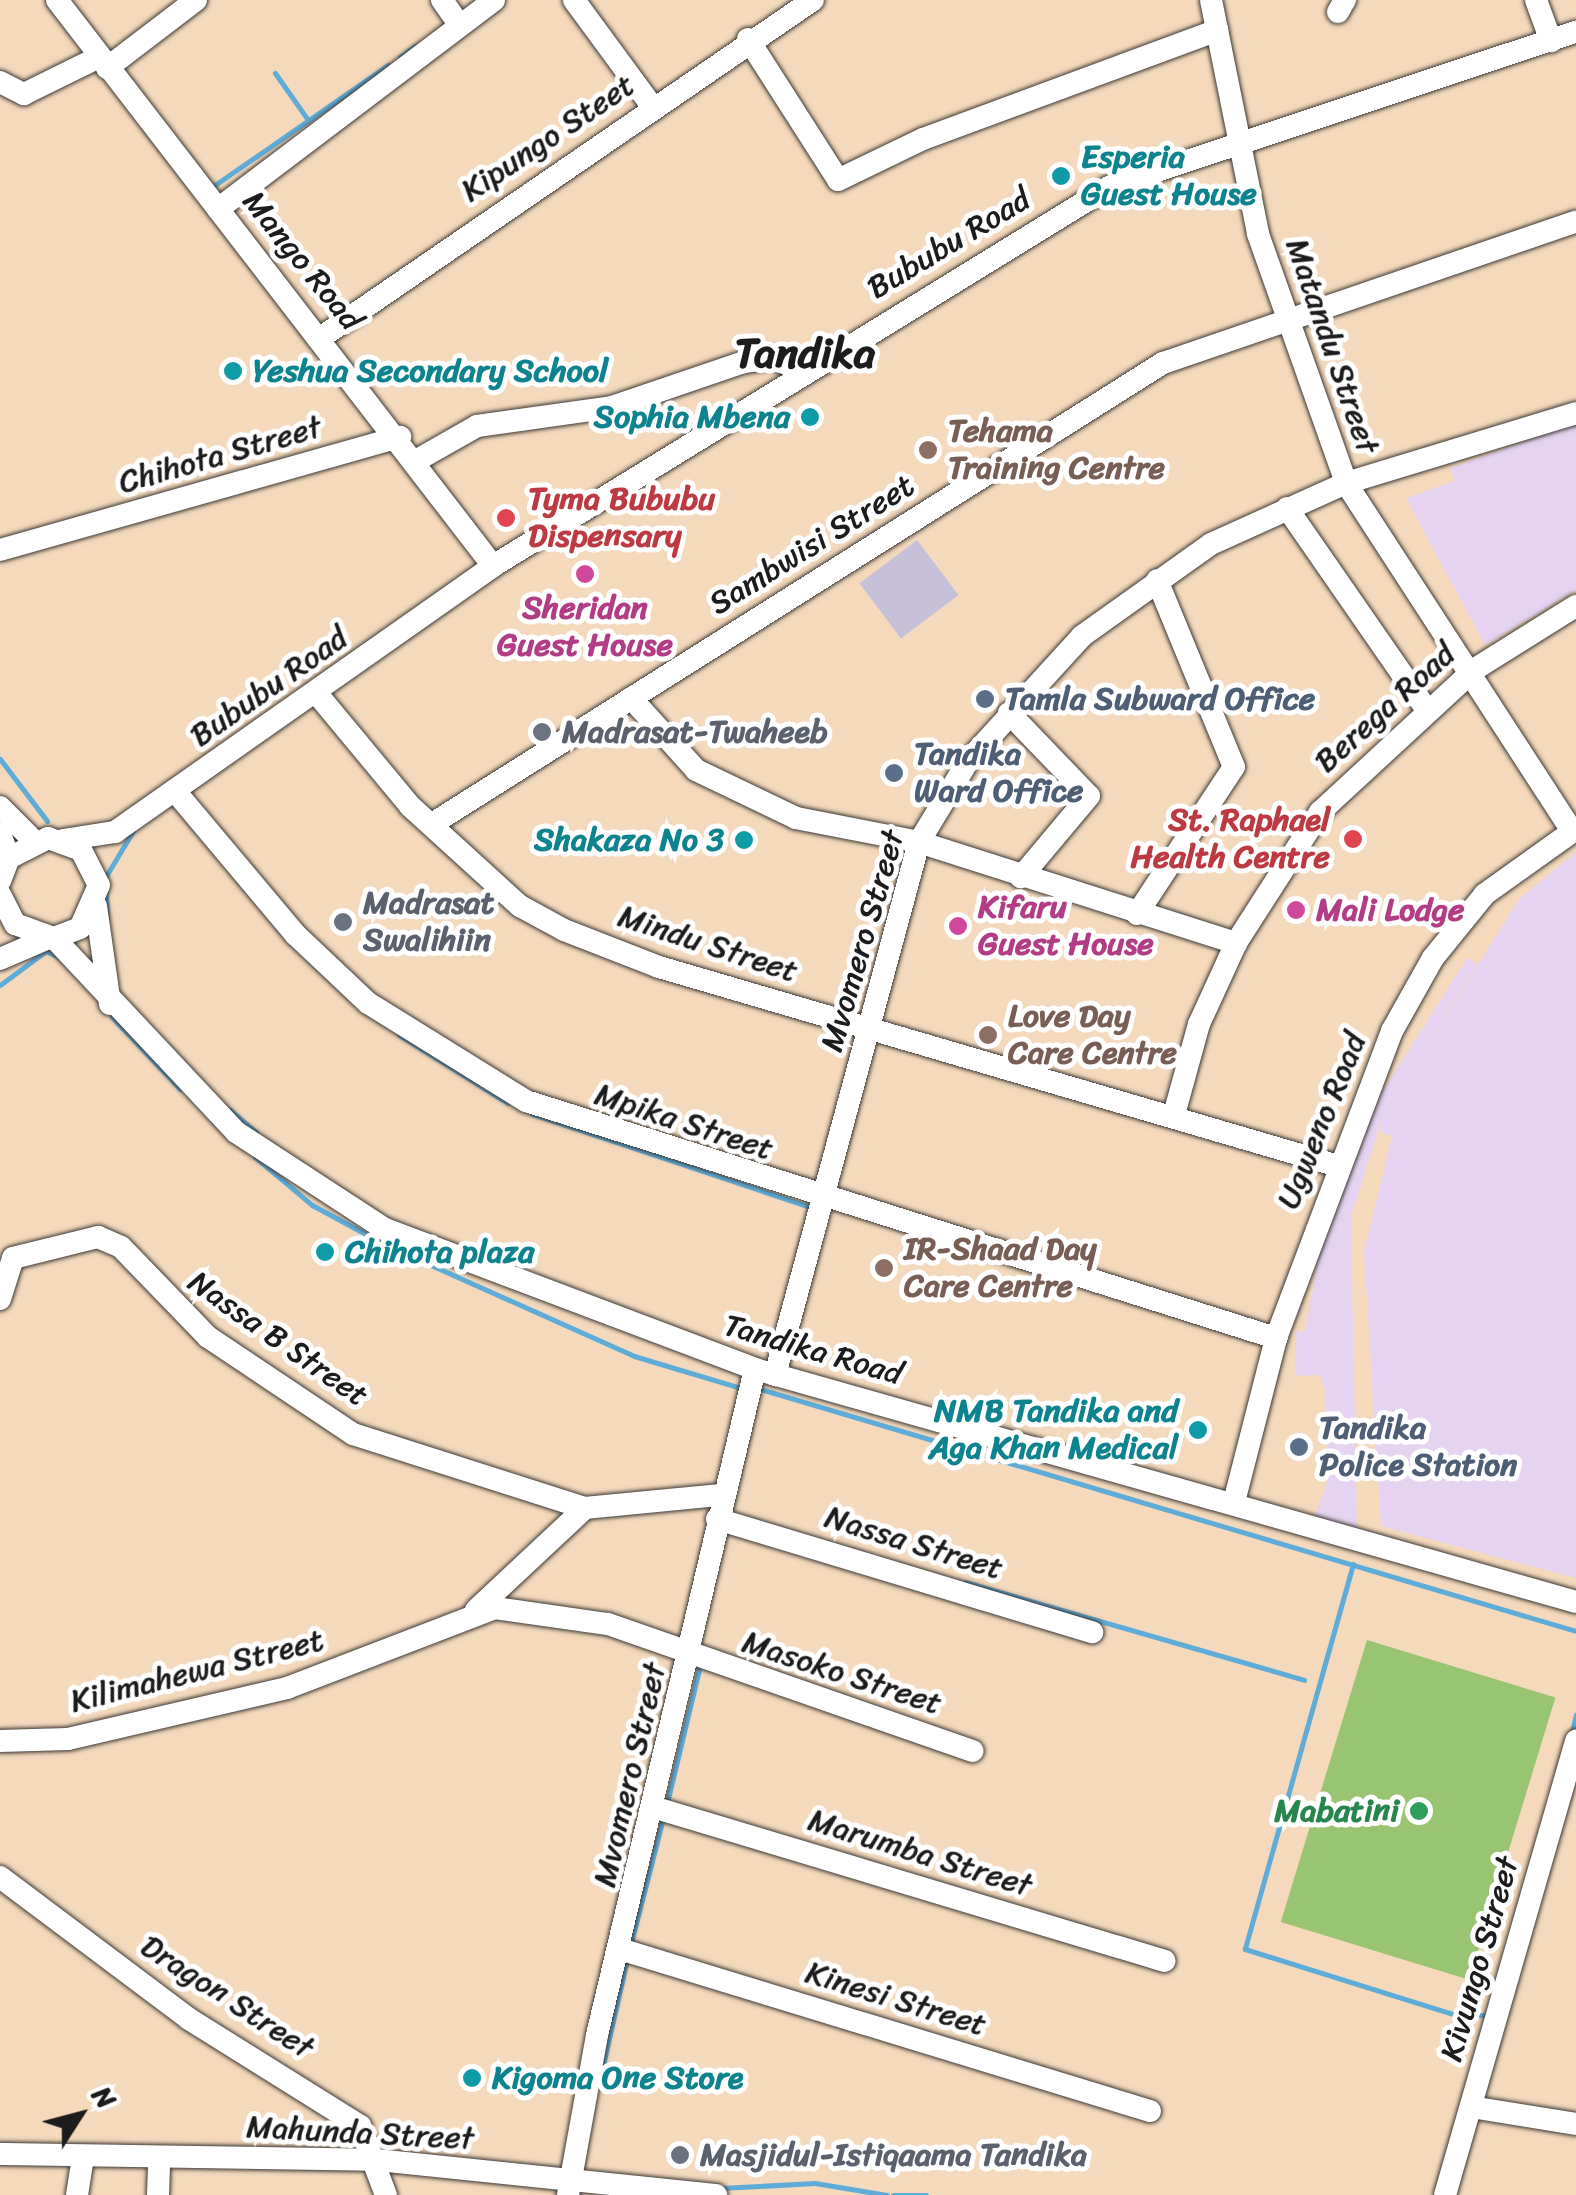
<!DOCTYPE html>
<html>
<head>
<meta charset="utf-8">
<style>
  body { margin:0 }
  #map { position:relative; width:1576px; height:2195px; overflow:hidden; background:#f4d9bc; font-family:Sriracha,sans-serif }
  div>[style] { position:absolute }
  .built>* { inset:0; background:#e5d3f1 }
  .industrial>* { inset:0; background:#c7c0d9; transform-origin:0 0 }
  .green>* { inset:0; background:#99c471; transform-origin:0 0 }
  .stream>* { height:5px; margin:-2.5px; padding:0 2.5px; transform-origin:2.5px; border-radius:2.5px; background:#60acd9 }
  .roads { filter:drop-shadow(0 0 2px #3c3834) drop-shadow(0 0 2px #3c3834) }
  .minor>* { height:22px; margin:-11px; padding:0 11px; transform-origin:11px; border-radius:11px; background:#fff }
  .dots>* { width:28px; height:28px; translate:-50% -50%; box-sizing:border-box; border:5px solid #fff; border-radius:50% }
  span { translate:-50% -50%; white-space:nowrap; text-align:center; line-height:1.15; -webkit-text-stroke:10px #fff; paint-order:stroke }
  .street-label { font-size:32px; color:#1c1c1c }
  .culture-label { font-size:32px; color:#0d838f; font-weight:700 }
  .left { translate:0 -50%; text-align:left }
  .right { translate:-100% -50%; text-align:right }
  .education-label { font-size:32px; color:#785e54; font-weight:700 }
  .health-label { font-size:32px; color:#be3a42; font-weight:700 }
  .hotel-label { font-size:32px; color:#b23c85; font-weight:700 }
  .service-label { font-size:32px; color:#4e5e75; font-weight:700 }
  .worship-label { font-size:32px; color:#5b616d; font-weight:700 }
  .leisure-label { font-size:32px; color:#27864d; font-weight:700 }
  .district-label { font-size:42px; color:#1c1c1c; font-weight:700 }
  .north { position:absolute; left:30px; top:2065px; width:100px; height:100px; -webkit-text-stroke:8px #fff; paint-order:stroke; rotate:54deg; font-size:28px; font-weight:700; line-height:40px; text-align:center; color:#1c1c1c }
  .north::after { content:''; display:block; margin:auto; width:35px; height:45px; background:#1c1c1c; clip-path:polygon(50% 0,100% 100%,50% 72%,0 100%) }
</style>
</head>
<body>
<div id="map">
  <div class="built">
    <i style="clip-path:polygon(1576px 423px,1576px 590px,1485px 645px,1406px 498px,1455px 481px,1451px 468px)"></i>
    <i style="clip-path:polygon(1576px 852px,1576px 1578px,1381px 1526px,1364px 1252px,1392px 1136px,1380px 1132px,1383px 1116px,1351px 1216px,1357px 1532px,1314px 1518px,1328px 1480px,1325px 1389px,1320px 1375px,1295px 1376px,1295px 1332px,1305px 1331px,1326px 1217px,1366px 1117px,1468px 957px,1477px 965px,1390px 1106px,1519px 899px)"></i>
  </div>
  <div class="industrial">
    <i style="left:917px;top:540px;width:69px;height:72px;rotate:53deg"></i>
  </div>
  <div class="green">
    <i style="left:1367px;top:1640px;width:197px;height:295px;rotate:17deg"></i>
  </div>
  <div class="stream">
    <i style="left:400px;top:57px;width:19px;rotate:-36deg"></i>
    <i style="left:275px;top:73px;width:57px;rotate:54.9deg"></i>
    <i style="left:209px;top:189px;width:218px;rotate:-34.7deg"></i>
    <i style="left:0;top:759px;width:78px;rotate:52.8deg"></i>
    <i style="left:103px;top:881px;width:58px;rotate:-59deg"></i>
    <i style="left:106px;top:892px;width:28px;rotate:88deg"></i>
    <i style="left:0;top:985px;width:57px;rotate:-36.5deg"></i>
    <i style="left:46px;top:951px;width:14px;rotate:25deg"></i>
    <i style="left:112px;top:1017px;width:99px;rotate:46.6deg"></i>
    <i style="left:399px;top:1035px;width:128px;rotate:32deg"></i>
    <i style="left:230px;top:1110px;width:34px;rotate:40deg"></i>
    <i style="left:532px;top:1114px;width:296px;rotate:18.5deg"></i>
    <i style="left:255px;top:1157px;width:75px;rotate:40.1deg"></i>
    <i style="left:312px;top:1205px;width:84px;rotate:28.4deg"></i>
    <i style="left:386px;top:1245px;width:272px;rotate:24.1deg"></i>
    <i style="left:634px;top:1356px;width:112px;rotate:16.7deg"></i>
    <i style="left:757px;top:1388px;width:854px;rotate:16.53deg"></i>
    <i style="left:1353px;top:1564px;width:400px;rotate:105.7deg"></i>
    <i style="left:1245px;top:1949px;width:224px;rotate:17.4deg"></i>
    <i style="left:1459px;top:2016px;width:28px;rotate:-2deg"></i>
    <i style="left:965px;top:1582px;width:353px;rotate:16.1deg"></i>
    <i style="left:1571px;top:1736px;width:22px;rotate:-77deg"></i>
    <i style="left:667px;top:1803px;width:137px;rotate:-76.5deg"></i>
    <i style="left:631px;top:1943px;width:129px;rotate:-75.6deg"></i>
    <i style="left:603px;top:2065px;width:109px;rotate:-77.2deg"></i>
    <i style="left:721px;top:2188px;width:94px;rotate:-3deg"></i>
    <i style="left:815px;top:2183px;width:73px;rotate:9.5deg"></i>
    <i style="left:893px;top:2195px;width:33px"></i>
  </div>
  <div class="roads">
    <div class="minor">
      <i style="left:57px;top:0;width:714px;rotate:52.39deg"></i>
      <i style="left:442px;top:0;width:29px;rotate:55deg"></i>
      <i style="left:574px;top:0;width:132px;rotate:53.7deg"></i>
      <i style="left:1211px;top:0;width:239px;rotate:78.6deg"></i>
      <i style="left:1258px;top:234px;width:264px;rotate:70.5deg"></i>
      <i style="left:1346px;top:483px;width:415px;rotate:57deg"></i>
      <i style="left:1536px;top:0;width:44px;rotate:69.9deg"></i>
      <i style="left:1338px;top:12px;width:14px;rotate:-60deg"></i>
      <i style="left:748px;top:39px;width:167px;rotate:57.4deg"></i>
      <i style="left:838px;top:180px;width:94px;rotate:-25.8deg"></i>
      <i style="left:923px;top:139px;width:314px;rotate:-20.3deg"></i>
      <i style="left:107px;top:68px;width:112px;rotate:-37.4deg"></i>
      <i style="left:0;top:82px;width:27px;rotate:27deg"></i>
      <i style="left:24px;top:94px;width:84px;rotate:-26.3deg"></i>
      <i style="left:218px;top:209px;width:346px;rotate:-37.1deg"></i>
      <i style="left:323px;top:336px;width:594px;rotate:-34.44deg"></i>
      <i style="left:419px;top:459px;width:67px;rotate:-29.6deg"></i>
      <i style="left:477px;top:426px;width:136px;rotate:-8deg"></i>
      <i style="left:612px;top:407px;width:139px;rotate:-18.8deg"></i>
      <i style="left:744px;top:362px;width:29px;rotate:-8deg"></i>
      <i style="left:773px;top:358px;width:30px;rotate:24deg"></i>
      <i style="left:1287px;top:508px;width:244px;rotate:55.3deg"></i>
      <i style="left:0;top:550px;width:416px;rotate:-15.8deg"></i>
      <i style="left:318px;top:695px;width:144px;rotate:50.3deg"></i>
      <i style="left:410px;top:806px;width:149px;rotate:42.3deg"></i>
      <i style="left:520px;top:906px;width:50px;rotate:28.6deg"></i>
      <i style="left:564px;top:930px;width:102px;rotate:21.3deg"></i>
      <i style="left:659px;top:967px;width:704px;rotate:16.33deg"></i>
      <i style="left:631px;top:698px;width:97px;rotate:47.9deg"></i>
      <i style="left:696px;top:770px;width:111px;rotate:25.6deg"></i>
      <i style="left:796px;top:818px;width:125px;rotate:11deg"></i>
      <i style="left:919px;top:842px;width:333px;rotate:17.7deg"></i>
      <i style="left:1009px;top:713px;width:115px;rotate:46.1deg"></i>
      <i style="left:1089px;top:796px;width:106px;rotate:130deg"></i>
      <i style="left:175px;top:791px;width:187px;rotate:50deg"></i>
      <i style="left:295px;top:934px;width:100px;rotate:43.4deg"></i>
      <i style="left:368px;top:1003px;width:186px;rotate:31.8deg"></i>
      <i style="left:526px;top:1101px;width:787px;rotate:17.54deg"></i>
      <i style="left:0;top:807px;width:47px;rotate:45deg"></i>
      <i style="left:432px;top:824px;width:864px;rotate:-32.24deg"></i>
      <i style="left:1163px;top:363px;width:436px;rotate:-18.9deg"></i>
      <i style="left:0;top:834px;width:26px;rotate:69deg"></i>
      <i style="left:63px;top:840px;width:53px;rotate:-8.7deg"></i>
      <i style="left:115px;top:832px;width:462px;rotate:-35.1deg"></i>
      <i style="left:493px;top:566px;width:723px;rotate:-31.6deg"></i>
      <i style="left:1109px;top:187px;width:492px;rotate:-18.4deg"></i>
      <i style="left:0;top:881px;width:25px;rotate:-69deg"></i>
      <i style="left:9px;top:858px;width:44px;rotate:-27.1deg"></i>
      <i style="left:48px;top:838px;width:35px;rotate:20deg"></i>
      <i style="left:81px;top:850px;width:39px;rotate:63deg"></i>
      <i style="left:99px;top:885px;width:47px;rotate:113.8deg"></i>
      <i style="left:80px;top:928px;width:28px;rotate:159deg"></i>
      <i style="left:54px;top:938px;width:41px;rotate:-160.3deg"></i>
      <i style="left:15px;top:924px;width:33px;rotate:-117deg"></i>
      <i style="left:96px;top:906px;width:99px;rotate:81.9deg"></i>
      <i style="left:1137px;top:914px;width:176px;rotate:-56.6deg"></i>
      <i style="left:1234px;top:767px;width:202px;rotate:-112.4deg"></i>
      <i style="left:54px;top:938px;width:266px;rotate:46.8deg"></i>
      <i style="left:236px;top:1132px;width:178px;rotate:33.1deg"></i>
      <i style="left:385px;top:1229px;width:396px;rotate:20.7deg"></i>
      <i style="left:755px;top:1369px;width:853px;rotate:15.84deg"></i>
      <i style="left:0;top:959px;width:50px;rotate:-23.5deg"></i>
      <i style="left:1175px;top:1111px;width:90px;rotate:-74.6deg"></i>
      <i style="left:1199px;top:1024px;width:89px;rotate:-65.4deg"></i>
      <i style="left:1236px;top:943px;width:156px;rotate:-57.3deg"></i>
      <i style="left:1320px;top:812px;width:211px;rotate:-42.7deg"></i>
      <i style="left:1475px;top:669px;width:119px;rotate:-32deg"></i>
      <i style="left:0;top:1299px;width:43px;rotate:-72.4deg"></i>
      <i style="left:13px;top:1258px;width:88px;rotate:-13.9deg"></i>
      <i style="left:98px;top:1237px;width:25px;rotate:23deg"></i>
      <i style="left:121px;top:1247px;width:125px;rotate:46deg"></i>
      <i style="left:208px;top:1337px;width:174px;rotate:33.8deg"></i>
      <i style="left:353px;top:1434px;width:244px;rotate:17.7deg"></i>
      <i style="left:775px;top:1375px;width:552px;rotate:-74.88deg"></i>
      <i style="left:919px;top:842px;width:95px;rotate:-58.8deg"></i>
      <i style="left:968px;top:761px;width:169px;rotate:-47.6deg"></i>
      <i style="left:1082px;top:636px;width:158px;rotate:-35.5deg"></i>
      <i style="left:1211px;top:544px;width:148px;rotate:-24.3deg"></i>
      <i style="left:1346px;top:483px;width:240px;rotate:-16.9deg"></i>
      <i style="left:1234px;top:1502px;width:169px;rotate:-75.6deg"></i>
      <i style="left:1276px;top:1338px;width:328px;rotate:-69.3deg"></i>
      <i style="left:1392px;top:1031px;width:84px;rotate:-60.7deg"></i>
      <i style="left:1433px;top:958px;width:82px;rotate:-50.9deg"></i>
      <i style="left:1485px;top:894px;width:112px;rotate:-35.5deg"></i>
      <i style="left:717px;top:1519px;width:392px;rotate:16.8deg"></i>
      <i style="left:476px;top:1610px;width:149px;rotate:-43.1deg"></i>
      <i style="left:585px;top:1508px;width:136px;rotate:-5.5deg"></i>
      <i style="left:0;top:1741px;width:68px;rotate:-1.7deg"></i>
      <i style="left:68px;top:1739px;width:225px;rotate:-13.1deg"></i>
      <i style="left:287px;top:1688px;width:223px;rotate:-21deg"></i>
      <i style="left:495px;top:1608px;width:114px;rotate:8.1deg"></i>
      <i style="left:608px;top:1624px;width:386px;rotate:19.2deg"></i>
      <i style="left:656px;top:1808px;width:531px;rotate:16.73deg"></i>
      <i style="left:0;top:1877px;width:236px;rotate:36.9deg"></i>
      <i style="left:189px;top:2019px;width:202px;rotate:32deg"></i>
      <i style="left:360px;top:2126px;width:74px;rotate:69.4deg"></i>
      <i style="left:623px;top:1950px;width:551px;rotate:16.99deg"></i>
      <i style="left:1471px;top:2107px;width:106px;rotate:9.2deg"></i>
      <i style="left:0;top:2154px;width:377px;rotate:0.9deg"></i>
      <i style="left:377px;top:2160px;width:341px;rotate:5.9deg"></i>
      <i style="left:77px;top:2195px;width:38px;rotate:-81deg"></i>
      <i style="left:158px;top:2195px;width:36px;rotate:-88deg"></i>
      <i style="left:568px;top:2195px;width:163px;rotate:-79.7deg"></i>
      <i style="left:597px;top:2035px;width:684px;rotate:-76.65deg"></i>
      <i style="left:1445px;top:2195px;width:473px;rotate:-73.9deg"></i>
    </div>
  </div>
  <div class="dots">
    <i style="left:1061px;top:176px;background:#0f9aa8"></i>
    <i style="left:233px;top:371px;background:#0f9aa8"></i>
    <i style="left:810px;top:417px;background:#0f9aa8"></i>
    <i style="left:928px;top:450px;background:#8d6e63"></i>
    <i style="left:506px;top:518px;background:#e0444e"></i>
    <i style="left:585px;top:574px;background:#d1479c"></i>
    <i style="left:985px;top:699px;background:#5c6f8a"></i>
    <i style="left:542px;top:732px;background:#6b7280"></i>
    <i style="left:894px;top:773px;background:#5c6f8a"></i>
    <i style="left:1353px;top:839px;background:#e0444e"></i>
    <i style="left:744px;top:840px;background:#0f9aa8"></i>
    <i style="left:1296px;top:910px;background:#d1479c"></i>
    <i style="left:343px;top:922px;background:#6b7280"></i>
    <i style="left:958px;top:926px;background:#d1479c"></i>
    <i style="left:988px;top:1035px;background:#8d6e63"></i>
    <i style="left:325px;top:1252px;background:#0f9aa8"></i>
    <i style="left:884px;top:1268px;background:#8d6e63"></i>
    <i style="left:1198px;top:1430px;background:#0f9aa8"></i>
    <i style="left:1299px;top:1447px;background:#5c6f8a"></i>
    <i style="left:1419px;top:1811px;background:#2e9e5b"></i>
    <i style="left:472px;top:2078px;background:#0f9aa8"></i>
    <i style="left:680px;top:2155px;background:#6b7280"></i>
  </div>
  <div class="street-label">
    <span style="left:548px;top:138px;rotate:-34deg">Kipungo Steet</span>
    <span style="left:949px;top:244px;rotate:-31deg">Bububu Road</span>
    <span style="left:302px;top:261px;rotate:51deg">Mango Road</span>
    <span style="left:1332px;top:346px;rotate:71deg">Matandu Street</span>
    <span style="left:220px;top:455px;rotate:-16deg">Chihota Street</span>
    <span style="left:812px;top:545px;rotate:-32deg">Sambwisi Street</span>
    <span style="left:269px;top:687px;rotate:-35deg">Bububu Road</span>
    <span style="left:1385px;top:708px;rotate:-42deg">Berega Road</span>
    <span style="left:863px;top:941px;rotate:-74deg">Mvomero Street</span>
    <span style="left:708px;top:944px;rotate:18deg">Mindu Street</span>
    <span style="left:1322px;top:1121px;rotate:-68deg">Ugweno Road</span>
    <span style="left:684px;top:1122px;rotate:18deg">Mpika Street</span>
    <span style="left:278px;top:1339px;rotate:35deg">Nassa B Street</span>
    <span style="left:813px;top:1350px;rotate:16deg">Tandika Road</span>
    <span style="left:914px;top:1543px;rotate:17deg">Nassa Street</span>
    <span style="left:197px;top:1671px;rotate:-14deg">Kilimahewa Street</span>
    <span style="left:842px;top:1673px;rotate:18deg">Masoko Street</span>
    <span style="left:630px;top:1775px;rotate:-77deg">Mvomero Street</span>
    <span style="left:920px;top:1853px;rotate:17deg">Marumba Street</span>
    <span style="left:1480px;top:1959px;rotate:-74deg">Kivungo Street</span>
    <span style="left:227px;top:1997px;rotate:33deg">Dragon Street</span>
    <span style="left:896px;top:1999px;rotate:17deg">Kinesi Street</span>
    <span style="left:360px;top:2133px;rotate:3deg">Mahunda Street</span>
  </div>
  <div class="culture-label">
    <span class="left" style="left:1081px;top:176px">Esperia<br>Guest House</span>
    <span class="left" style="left:253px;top:371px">Yeshua Secondary School</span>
    <span class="right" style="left:790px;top:417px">Sophia Mbena</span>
    <span class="right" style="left:724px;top:840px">Shakaza No 3</span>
    <span class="left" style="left:345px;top:1252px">Chihota plaza</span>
    <span class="right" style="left:1178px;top:1430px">NMB Tandika and<br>Aga Khan Medical</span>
    <span class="left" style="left:492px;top:2078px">Kigoma One Store</span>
  </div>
  <div class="education-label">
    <span class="left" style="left:948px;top:450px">Tehama<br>Training Centre</span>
    <span class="left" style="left:1008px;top:1035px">Love Day<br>Care Centre</span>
    <span class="left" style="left:904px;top:1268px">IR-Shaad Day<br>Care Centre</span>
  </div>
  <div class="health-label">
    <span class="left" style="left:528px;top:518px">Tyma Bububu<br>Dispensary</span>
    <span class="right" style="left:1330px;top:839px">St. Raphael<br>Health Centre</span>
  </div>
  <div class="hotel-label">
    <span style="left:585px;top:627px">Sheridan<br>Guest House</span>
    <span class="left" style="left:978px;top:926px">Kifaru<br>Guest House</span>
    <span class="left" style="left:1316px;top:910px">Mali Lodge</span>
  </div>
  <div class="service-label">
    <span class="left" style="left:1005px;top:699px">Tamla Subward Office</span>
    <span class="left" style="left:914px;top:773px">Tandika<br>Ward Office</span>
    <span class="left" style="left:1319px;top:1447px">Tandika<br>Police Station</span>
  </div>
  <div class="worship-label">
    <span class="left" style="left:562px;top:732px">Madrasat-Twaheeb</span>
    <span class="left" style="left:363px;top:922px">Madrasat<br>Swalihiin</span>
    <span class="left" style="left:700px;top:2155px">Masjidul-Istiqaama Tandika</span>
  </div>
  <div class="leisure-label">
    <span class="right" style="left:1399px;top:1811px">Mabatini</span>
  </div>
  <div class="district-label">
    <span style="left:805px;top:353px">Tandika</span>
  </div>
  <div class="north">N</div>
</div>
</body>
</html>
